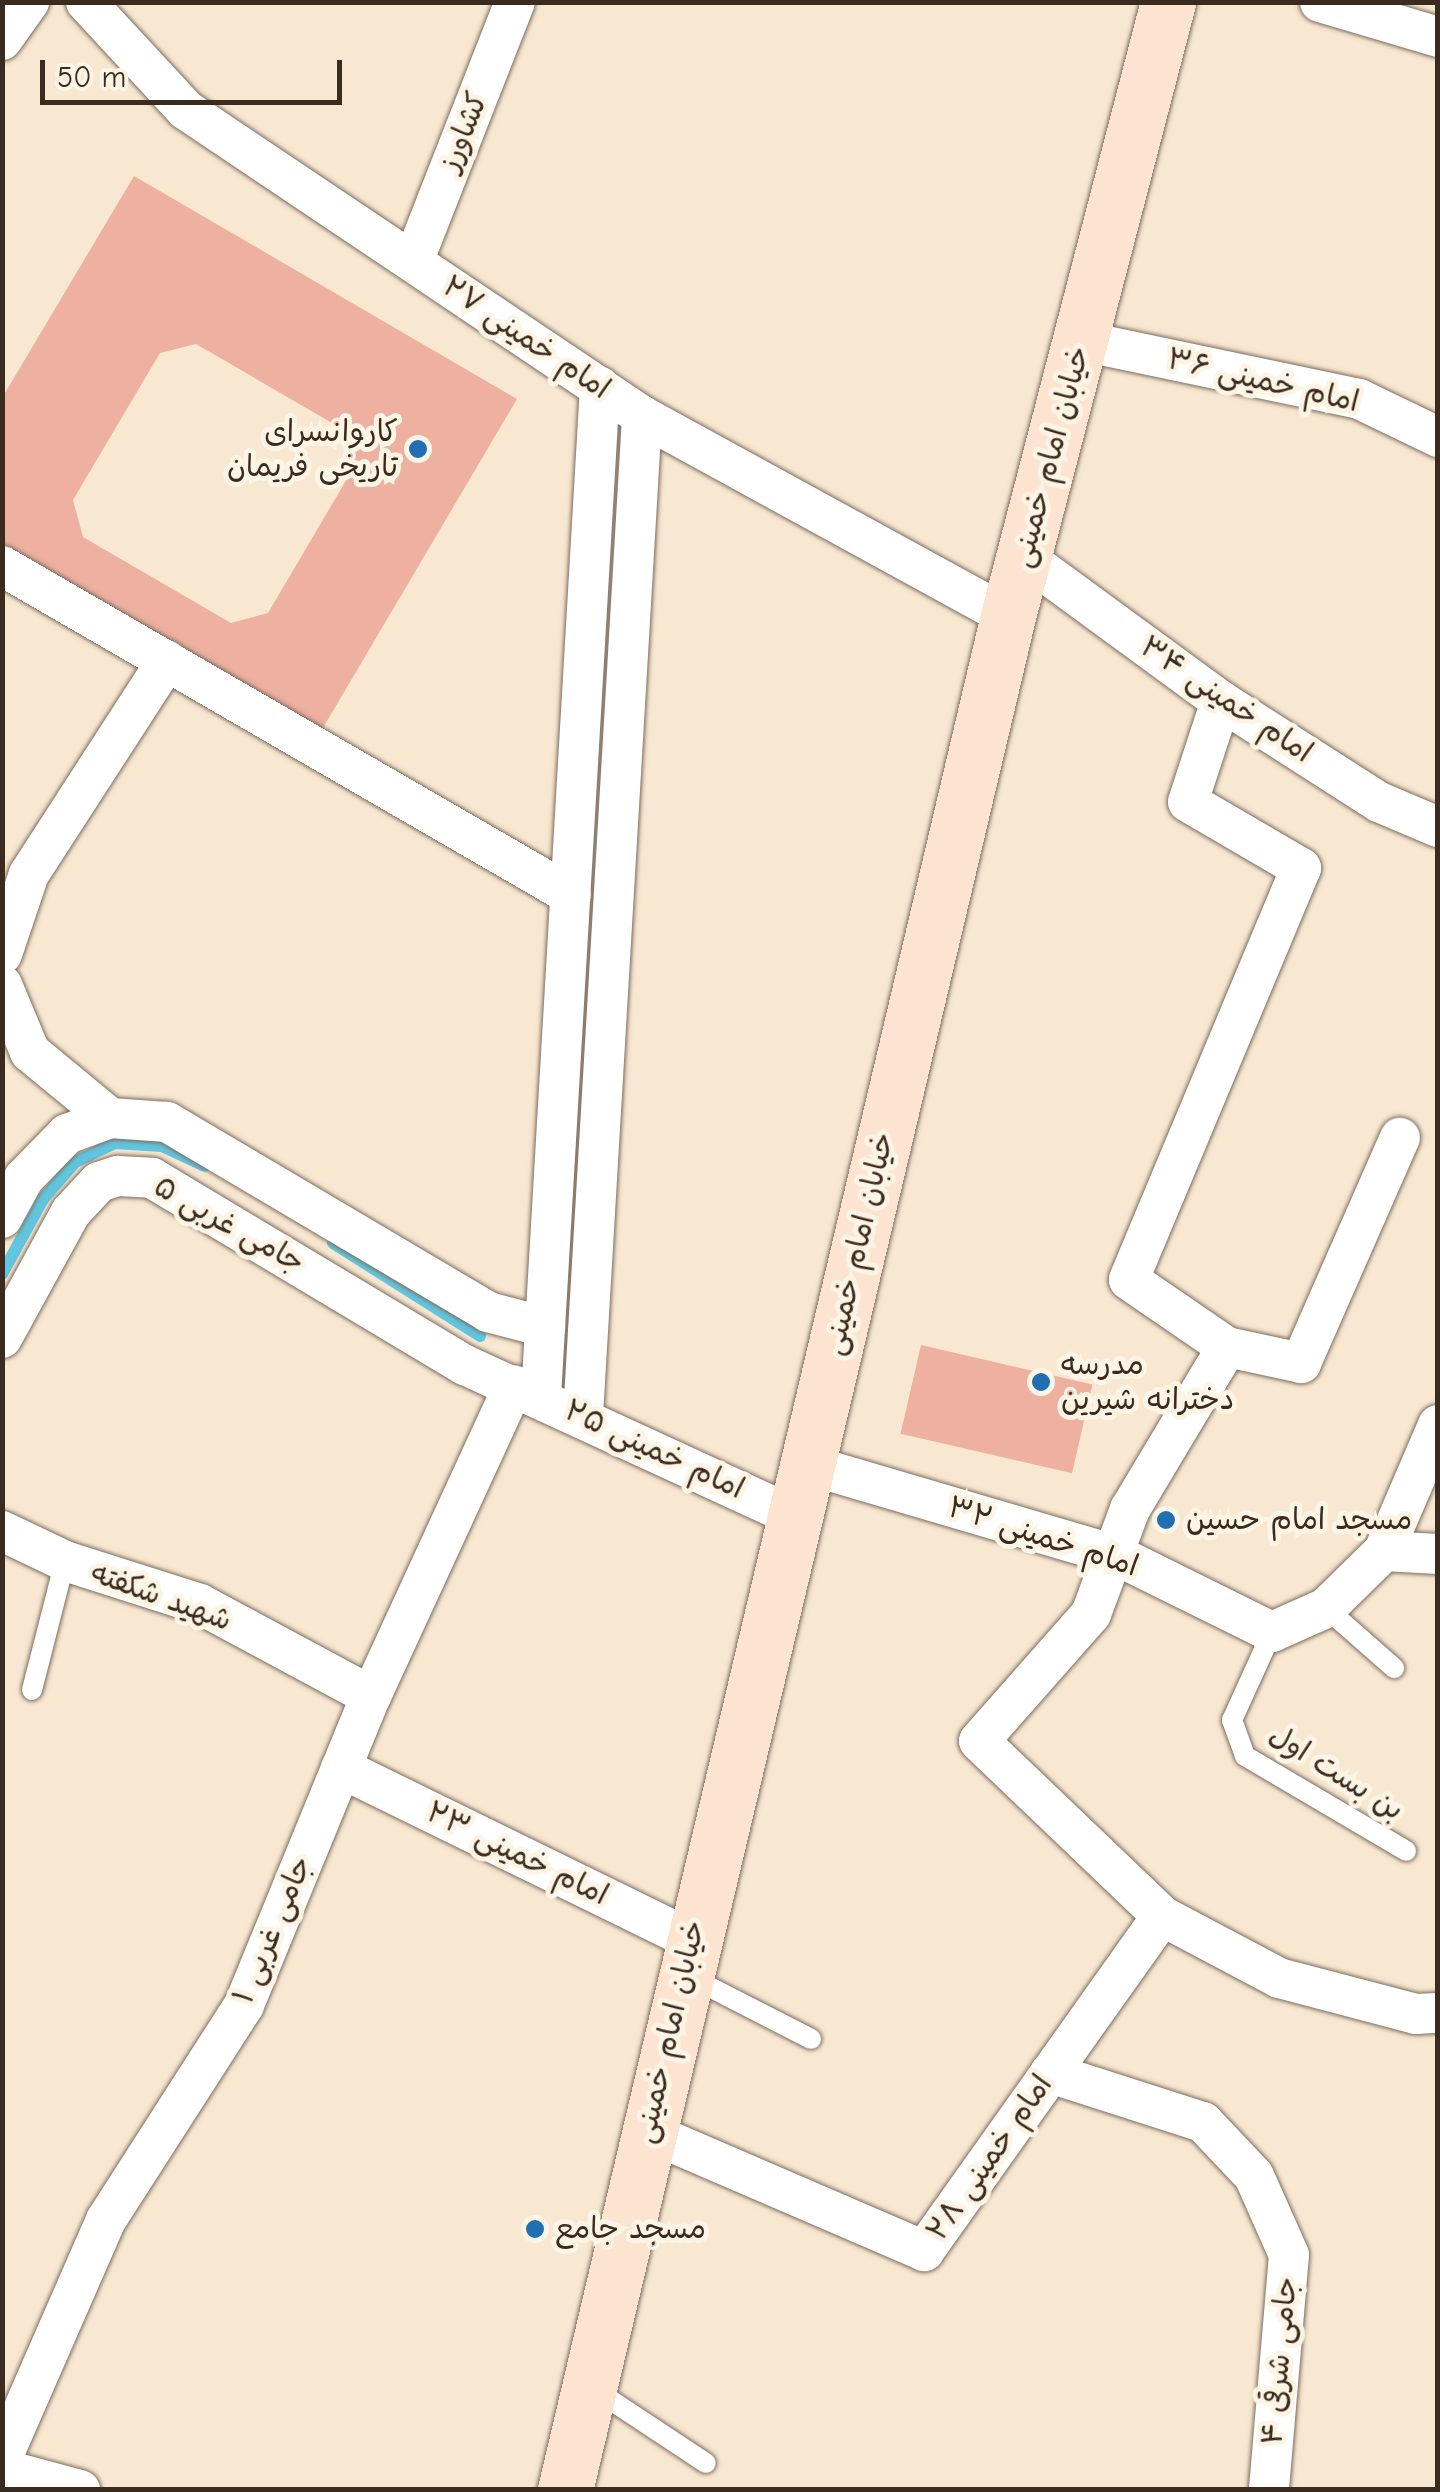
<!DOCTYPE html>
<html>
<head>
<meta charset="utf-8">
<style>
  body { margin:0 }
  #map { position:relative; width:1440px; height:2492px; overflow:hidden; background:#f8e8d1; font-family:"Comic Neue","Playpen Sans Arabic",sans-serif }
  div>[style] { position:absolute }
  .stream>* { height:12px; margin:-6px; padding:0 6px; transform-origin:6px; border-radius:6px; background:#61c6df }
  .building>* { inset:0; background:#eeb0a0; transform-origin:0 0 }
  .roads { filter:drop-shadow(0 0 2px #7d6c5d) drop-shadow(0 0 2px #7d6c5d) }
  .lane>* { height:20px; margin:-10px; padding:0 10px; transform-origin:10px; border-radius:10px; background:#fff }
  .street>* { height:40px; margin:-20px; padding:0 20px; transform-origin:20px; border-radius:20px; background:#fff }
  .secondary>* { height:55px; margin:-27.5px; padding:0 27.5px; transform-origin:27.5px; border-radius:27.5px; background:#fde4d1 }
  .dots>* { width:28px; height:28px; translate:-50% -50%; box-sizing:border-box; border:5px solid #fcf5e5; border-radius:50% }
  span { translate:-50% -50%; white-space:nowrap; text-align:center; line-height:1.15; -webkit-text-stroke:10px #fcf5e5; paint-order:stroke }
  .street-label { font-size:30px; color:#3b2a1e }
  .poi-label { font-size:30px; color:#3b2a1e }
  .right { translate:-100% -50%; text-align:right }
  .left { translate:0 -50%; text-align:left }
  .frame { position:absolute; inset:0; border:5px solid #3b2a1e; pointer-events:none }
  .scale { position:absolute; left:40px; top:60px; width:302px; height:45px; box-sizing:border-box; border:5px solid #3b2a1e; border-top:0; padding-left:12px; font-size:30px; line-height:35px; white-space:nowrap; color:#3b2a1e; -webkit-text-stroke:8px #fcf5e5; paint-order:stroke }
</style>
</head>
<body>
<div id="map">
  <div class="stream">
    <i style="left:333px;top:1243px;width:174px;rotate:32.3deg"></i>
    <i style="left:2px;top:1274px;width:85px;rotate:-61.3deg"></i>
    <i style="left:43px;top:1199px;width:49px;rotate:-49.1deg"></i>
    <i style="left:75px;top:1162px;width:44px;rotate:-25.4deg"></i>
    <i style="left:115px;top:1143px;width:47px;rotate:3.7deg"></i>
    <i style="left:162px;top:1146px;width:47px;rotate:24.9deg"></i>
  </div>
  <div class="building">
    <i style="clip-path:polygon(evenodd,134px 176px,517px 399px,317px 738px,2px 554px,2px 398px,134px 176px,196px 344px,344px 430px,354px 467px,268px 613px,231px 623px,83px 537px,73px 500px,160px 353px,196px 344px)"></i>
    <i style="left:921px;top:1345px;width:176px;height:91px;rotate:13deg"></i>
  </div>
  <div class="roads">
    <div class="lane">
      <i style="left:1326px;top:1608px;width:91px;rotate:41.4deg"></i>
      <i style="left:1272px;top:1632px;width:97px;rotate:114.4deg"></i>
      <i style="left:1232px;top:1720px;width:38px;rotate:70deg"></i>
      <i style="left:1245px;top:1756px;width:187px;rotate:30.5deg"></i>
      <i style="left:32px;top:1690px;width:133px;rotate:-75.7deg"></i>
      <i style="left:690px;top:1977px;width:136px;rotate:27.1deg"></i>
      <i style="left:594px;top:2389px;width:134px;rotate:33.5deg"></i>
    </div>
    <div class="street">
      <i style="left:86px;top:2px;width:147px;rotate:47.2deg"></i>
      <i style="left:186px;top:110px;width:549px;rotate:33.86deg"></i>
      <i style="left:642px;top:416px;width:417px;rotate:28.7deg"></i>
      <i style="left:1320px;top:2px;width:123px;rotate:16.5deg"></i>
      <i style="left:2px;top:40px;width:47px;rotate:-54.6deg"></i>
      <i style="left:413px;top:262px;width:279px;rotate:-68.6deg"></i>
      <i style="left:1082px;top:341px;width:283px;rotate:11.8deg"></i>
      <i style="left:1359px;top:399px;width:88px;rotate:25.7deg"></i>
      <i style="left:1024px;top:557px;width:244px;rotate:36.2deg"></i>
      <i style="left:1221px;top:701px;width:188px;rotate:32.6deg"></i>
      <i style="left:1379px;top:802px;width:64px;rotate:23deg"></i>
      <i style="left:2px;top:566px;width:657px;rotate:30.04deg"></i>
      <i style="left:1221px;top:701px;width:106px;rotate:108.1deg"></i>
      <i style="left:1188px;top:802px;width:131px;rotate:30.3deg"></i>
      <i style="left:1301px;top:868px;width:446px;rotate:112.7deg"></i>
      <i style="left:1129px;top:1280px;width:119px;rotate:34.4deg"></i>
      <i style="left:1227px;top:1347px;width:76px;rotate:12.2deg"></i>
      <i style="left:1301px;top:1363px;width:246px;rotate:-66.3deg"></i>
      <i style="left:2px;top:954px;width:84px;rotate:-71.4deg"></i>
      <i style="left:29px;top:874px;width:254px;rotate:-57.1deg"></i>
      <i style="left:2px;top:985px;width:73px;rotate:67.3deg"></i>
      <i style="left:30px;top:1052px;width:104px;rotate:39.5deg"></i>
      <i style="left:2px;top:1218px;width:46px;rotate:-61.2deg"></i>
      <i style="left:24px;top:1178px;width:62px;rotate:-45.7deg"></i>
      <i style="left:67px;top:1134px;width:46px;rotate:-20.4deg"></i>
      <i style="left:110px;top:1118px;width:57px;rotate:4deg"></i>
      <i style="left:167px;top:1122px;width:373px;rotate:30.6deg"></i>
      <i style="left:488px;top:1312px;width:59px;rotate:14.7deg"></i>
      <i style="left:2px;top:1338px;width:144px;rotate:-61.3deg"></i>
      <i style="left:71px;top:1212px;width:41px;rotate:-47deg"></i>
      <i style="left:99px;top:1182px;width:20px;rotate:-18deg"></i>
      <i style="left:118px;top:1176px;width:34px;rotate:3deg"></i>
      <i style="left:152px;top:1178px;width:365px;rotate:30.9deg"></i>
      <i style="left:465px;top:1365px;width:362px;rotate:24.7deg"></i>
      <i style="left:1227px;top:1347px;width:189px;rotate:120.9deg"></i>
      <i style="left:1130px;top:1509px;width:112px;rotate:110.4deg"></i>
      <i style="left:1091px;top:1614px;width:169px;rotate:131.4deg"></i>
      <i style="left:979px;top:1741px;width:253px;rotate:43.7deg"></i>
      <i style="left:1162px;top:1916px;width:132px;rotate:27.9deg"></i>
      <i style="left:1279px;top:1978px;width:142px;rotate:14.7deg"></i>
      <i style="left:1416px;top:2014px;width:22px;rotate:-3deg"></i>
      <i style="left:541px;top:1397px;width:1012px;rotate:-86.66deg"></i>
      <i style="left:583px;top:1416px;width:1002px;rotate:-86.62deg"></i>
      <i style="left:806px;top:1464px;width:323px;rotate:16.4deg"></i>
      <i style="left:1116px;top:1555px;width:174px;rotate:26.3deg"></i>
      <i style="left:1272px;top:1632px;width:59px;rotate:-24deg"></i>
      <i style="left:1326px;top:1608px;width:81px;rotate:-44.5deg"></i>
      <i style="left:1384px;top:1551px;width:137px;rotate:-66.8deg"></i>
      <i style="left:2px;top:1531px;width:70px;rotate:25.5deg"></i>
      <i style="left:65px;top:1561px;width:142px;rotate:17.7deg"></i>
      <i style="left:200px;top:1604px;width:194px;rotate:28.3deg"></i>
      <i style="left:1384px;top:1551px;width:54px;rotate:3.2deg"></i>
      <i style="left:341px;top:1768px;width:391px;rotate:26.1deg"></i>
      <i style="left:1050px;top:2073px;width:161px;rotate:17.8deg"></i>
      <i style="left:1203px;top:2122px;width:74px;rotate:46.6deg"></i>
      <i style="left:1254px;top:2176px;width:86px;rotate:66.1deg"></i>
      <i style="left:1289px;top:2255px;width:236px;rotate:94.9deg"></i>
      <i style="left:646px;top:2131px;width:303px;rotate:23.3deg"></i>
      <i style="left:924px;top:2251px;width:411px;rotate:-54.6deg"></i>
      <i style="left:2px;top:2458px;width:260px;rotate:-66.4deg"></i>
      <i style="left:106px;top:2220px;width:255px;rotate:-57.3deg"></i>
      <i style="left:244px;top:2005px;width:334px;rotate:-67.7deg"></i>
      <i style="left:371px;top:1696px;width:342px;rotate:-65.3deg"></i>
      <i style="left:2px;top:2469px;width:81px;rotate:15.1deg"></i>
    </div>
    <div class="secondary">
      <i style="left:565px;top:2490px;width:1926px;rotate:-76.7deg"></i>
      <i style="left:1008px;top:616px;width:635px;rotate:-75.39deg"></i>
    </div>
  </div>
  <div class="dots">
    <i style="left:418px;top:449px;background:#1f6fb2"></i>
    <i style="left:1041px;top:1382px;background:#1f6fb2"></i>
    <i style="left:1166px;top:1520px;background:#1f6fb2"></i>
    <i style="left:535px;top:2229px;background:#1f6fb2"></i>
  </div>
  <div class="street-label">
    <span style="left:464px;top:132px;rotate:-68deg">کشاورز</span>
    <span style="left:526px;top:338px;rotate:34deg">امام خمینی ۲۷</span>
    <span style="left:1263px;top:381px;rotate:13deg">امام خمینی ۳۶</span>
    <span style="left:1051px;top:457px;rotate:-75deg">خیابان امام خمینی</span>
    <span style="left:1226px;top:700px;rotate:34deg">امام خمینی ۳۴</span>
    <span style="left:229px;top:1225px;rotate:29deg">جامی غربی ۵</span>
    <span style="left:859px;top:1244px;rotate:-77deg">خیابان امام خمینی</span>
    <span style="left:654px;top:1450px;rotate:25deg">امام خمینی ۲۵</span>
    <span style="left:1043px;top:1537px;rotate:18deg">امام خمینی ۳۲</span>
    <span style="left:161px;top:1597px;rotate:20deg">شهید شکفته</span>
    <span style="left:1336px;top:1773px;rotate:32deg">بن بست اول</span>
    <span style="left:517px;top:1854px;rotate:26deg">امام خمینی ۲۳</span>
    <span style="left:273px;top:1930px;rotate:-67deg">جامی غربی ۱</span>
    <span style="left:670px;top:2032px;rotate:-77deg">خیابان امام خمینی</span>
    <span style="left:990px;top:2158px;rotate:-55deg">امام خمینی ۲۸</span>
    <span style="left:1280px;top:2361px;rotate:-85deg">جامی شرقی ۴</span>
  </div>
  <div class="poi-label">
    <span class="right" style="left:398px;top:449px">کاروانسرای<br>تاریخی فریمان</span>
    <span class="left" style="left:1061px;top:1382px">مدرسه<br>دخترانه شیرین</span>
    <span class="left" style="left:1186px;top:1520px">مسجد امام حسین</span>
    <span class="left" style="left:555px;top:2229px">مسجد جامع</span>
  </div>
  <div class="frame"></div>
  <div class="scale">50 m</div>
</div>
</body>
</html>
